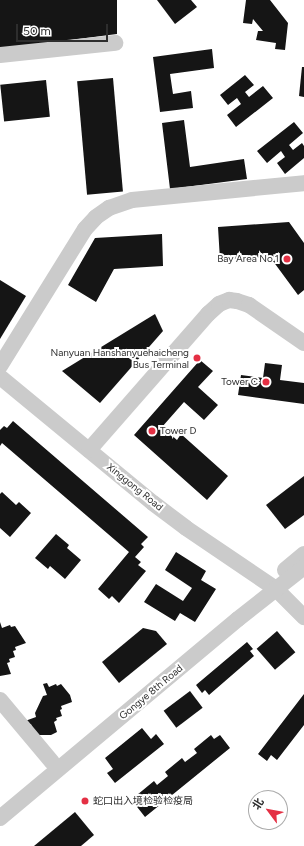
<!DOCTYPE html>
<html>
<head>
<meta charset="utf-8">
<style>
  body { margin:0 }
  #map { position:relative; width:304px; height:846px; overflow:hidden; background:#fff; font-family:Figtree,"Noto Sans SC",sans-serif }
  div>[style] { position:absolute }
  .building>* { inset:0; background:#151515; transform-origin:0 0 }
  .minor>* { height:16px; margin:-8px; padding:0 8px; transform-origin:8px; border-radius:8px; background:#cbcbcb }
  .dots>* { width:11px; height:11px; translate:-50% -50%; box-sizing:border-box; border:2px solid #fff; border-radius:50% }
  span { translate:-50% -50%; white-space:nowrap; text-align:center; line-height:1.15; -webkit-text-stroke:4px #fff; paint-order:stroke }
  .poi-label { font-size:10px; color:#2e2e2e }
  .right { translate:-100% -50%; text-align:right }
  .left { translate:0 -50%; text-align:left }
  .street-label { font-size:10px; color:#2e2e2e }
  .north { position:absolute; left:248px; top:790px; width:40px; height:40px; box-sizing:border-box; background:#fff; border:1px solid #ababab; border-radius:50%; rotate:302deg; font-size:11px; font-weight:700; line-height:16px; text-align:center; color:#2e2e2e }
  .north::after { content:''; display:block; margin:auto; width:14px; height:18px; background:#e43044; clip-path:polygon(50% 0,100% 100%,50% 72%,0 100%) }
  .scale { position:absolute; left:16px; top:24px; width:92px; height:18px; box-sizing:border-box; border:2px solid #2e2e2e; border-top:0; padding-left:5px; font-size:12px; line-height:14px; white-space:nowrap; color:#2e2e2e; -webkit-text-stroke:3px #fff; paint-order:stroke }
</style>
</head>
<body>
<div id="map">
  <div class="building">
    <i style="clip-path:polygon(0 0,117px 0,117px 34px,0 49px)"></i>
    <i style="clip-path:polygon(157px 0,191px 0,197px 7px,175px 24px)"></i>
    <i style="clip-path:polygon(246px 0,270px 0,288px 23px,285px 50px,275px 49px,276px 43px,256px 40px,258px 31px,263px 31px,253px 19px,252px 24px,243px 23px)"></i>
    <i style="clip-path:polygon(212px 49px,214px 68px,170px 74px,173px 94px,191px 91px,193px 108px,160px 112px,153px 57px)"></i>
    <i style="clip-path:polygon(302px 67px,304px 67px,304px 97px,299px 96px)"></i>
    <i style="clip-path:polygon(245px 75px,254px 85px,245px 92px,249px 97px,263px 86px,273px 98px,236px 127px,227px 115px,241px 104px,237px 98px,228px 105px,220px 95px)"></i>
    <i style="left:113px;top:78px;width:114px;height:36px;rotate:85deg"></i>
    <i style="left:46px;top:80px;width:37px;height:46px;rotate:84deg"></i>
    <i style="clip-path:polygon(184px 120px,190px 167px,244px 159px,247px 179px,170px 189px,162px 123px)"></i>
    <i style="clip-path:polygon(294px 122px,303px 133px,289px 145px,293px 150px,302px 143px,304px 146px,304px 158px,285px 174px,277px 163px,285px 157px,281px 151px,267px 163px,257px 151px)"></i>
    <i style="clip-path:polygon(289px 222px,304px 243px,304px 290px,298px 295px,270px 257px,220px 260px,218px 227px)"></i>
    <i style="clip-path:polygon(162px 234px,163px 266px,114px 269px,96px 302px,68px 285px,95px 238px)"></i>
    <i style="clip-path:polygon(0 280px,26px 296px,0 339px)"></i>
    <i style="clip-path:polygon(155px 314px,163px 331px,100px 403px,62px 371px)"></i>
    <i style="clip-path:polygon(200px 360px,213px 371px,198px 387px,218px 405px,204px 420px,184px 402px,162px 427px,177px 440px,181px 434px,228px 476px,207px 500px,134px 435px)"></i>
    <i style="clip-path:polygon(265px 363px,282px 365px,280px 380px,304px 383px,304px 404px,238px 395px,241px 375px,263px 378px)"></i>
    <i style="clip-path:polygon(13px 421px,148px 537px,141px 544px,144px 547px,135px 557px,141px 562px,138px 565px,146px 571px,119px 603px,112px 596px,109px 599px,98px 589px,129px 552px,2px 443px,0 446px,0 430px,4px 426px,7px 428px)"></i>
    <i style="clip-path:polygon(304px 476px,304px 515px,285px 529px,266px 505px)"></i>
    <i style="clip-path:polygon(2px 492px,16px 505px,19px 502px,31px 513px,10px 537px,0 528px,0 494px)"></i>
    <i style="clip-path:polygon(56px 534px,69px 545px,67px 548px,81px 560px,65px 579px,50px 566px,48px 569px,35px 558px)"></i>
    <i style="clip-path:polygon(176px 552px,206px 571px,201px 580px,216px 589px,195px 622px,180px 613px,175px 621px,144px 602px,156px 584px,183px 601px,192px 588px,165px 570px)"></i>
    <i style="clip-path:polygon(0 622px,2px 628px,10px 625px,11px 627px,15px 626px,26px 643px,15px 647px,16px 650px,13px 651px,15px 657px,9px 659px,10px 662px,7px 663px,11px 674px,0 676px)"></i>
    <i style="clip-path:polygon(143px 628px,156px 631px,167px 644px,119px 683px,102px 662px)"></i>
    <i style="left:277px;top:631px;width:28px;height:27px;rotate:49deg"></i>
    <i style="clip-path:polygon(247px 642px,253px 649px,250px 651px,254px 656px,209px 695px,205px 690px,202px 693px,196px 685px)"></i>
    <i style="clip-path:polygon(47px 683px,49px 687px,56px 684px,57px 686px,61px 684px,70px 695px,72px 702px,61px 706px,62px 709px,60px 710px,62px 716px,56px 718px,57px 720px,54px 722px,57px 732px,51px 735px,37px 735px,33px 731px,31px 724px,27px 725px,25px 721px,36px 717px,35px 713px,43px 696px,47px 695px,43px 684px)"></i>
    <i style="left:190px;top:691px;width:21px;height:33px;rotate:53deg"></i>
    <i style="clip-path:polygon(304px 694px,304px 725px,277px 760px,271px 755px,267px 761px,258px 754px)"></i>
    <i style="clip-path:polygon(142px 728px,151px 739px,156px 734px,164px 744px,115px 783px,107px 773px,113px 769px,105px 758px)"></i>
    <i style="clip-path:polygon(211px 735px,214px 739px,220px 735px,230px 748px,145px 817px,134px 803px,140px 798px,137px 795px,154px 781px,157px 785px,168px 776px,165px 772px,182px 758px,185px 762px,197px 753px,194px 749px)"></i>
    <i style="clip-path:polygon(75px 812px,94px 835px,81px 846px,34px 846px)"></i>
  </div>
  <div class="minor">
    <i style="left:0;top:55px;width:116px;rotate:-6deg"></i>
    <i style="left:0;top:366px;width:161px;rotate:-58.2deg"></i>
    <i style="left:85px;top:229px;width:16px;rotate:-47deg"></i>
    <i style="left:96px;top:217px;width:16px;rotate:-35deg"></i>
    <i style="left:109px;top:208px;width:24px;rotate:-19deg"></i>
    <i style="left:132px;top:200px;width:173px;rotate:-5.6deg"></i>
    <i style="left:0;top:377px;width:198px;rotate:39.5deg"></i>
    <i style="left:153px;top:503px;width:41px;rotate:37.1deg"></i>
    <i style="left:186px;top:528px;width:109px;rotate:34.1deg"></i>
    <i style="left:276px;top:589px;width:40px;rotate:45deg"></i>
    <i style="left:89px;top:450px;width:181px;rotate:-48.8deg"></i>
    <i style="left:208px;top:314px;width:15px;rotate:-42deg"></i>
    <i style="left:219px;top:304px;width:11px;rotate:-22deg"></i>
    <i style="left:229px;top:300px;width:8px;rotate:7deg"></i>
    <i style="left:237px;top:301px;width:13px;rotate:18deg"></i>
    <i style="left:249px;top:305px;width:67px;rotate:34.6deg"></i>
    <i style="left:285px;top:570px;width:25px;rotate:-40deg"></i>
    <i style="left:0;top:700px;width:81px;rotate:50deg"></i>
    <i style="left:0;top:818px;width:310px;rotate:-39.9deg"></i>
    <i style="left:238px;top:619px;width:84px;rotate:-38.2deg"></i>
  </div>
  <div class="dots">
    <i style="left:287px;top:259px;background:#e43044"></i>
    <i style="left:197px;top:358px;background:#e43044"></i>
    <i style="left:266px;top:382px;background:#e43044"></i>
    <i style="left:152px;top:431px;background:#e43044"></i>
    <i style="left:85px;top:801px;background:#e43044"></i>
  </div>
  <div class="poi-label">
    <span class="right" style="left:279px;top:259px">Bay Area No.1</span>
    <span class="right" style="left:189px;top:358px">Nanyuan Hanshanyuehaicheng<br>Bus Terminal</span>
    <span class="right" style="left:258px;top:382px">Tower C</span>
    <span class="left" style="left:160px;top:431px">Tower D</span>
    <span class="left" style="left:93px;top:801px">蛇口出入境检验检疫局</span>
  </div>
  <div class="street-label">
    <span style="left:135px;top:487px;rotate:39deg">Xinggong Road</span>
    <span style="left:151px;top:692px;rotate:-40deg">Gongye 8th Road</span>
  </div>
  <div class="north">北</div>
  <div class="scale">50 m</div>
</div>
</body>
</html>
